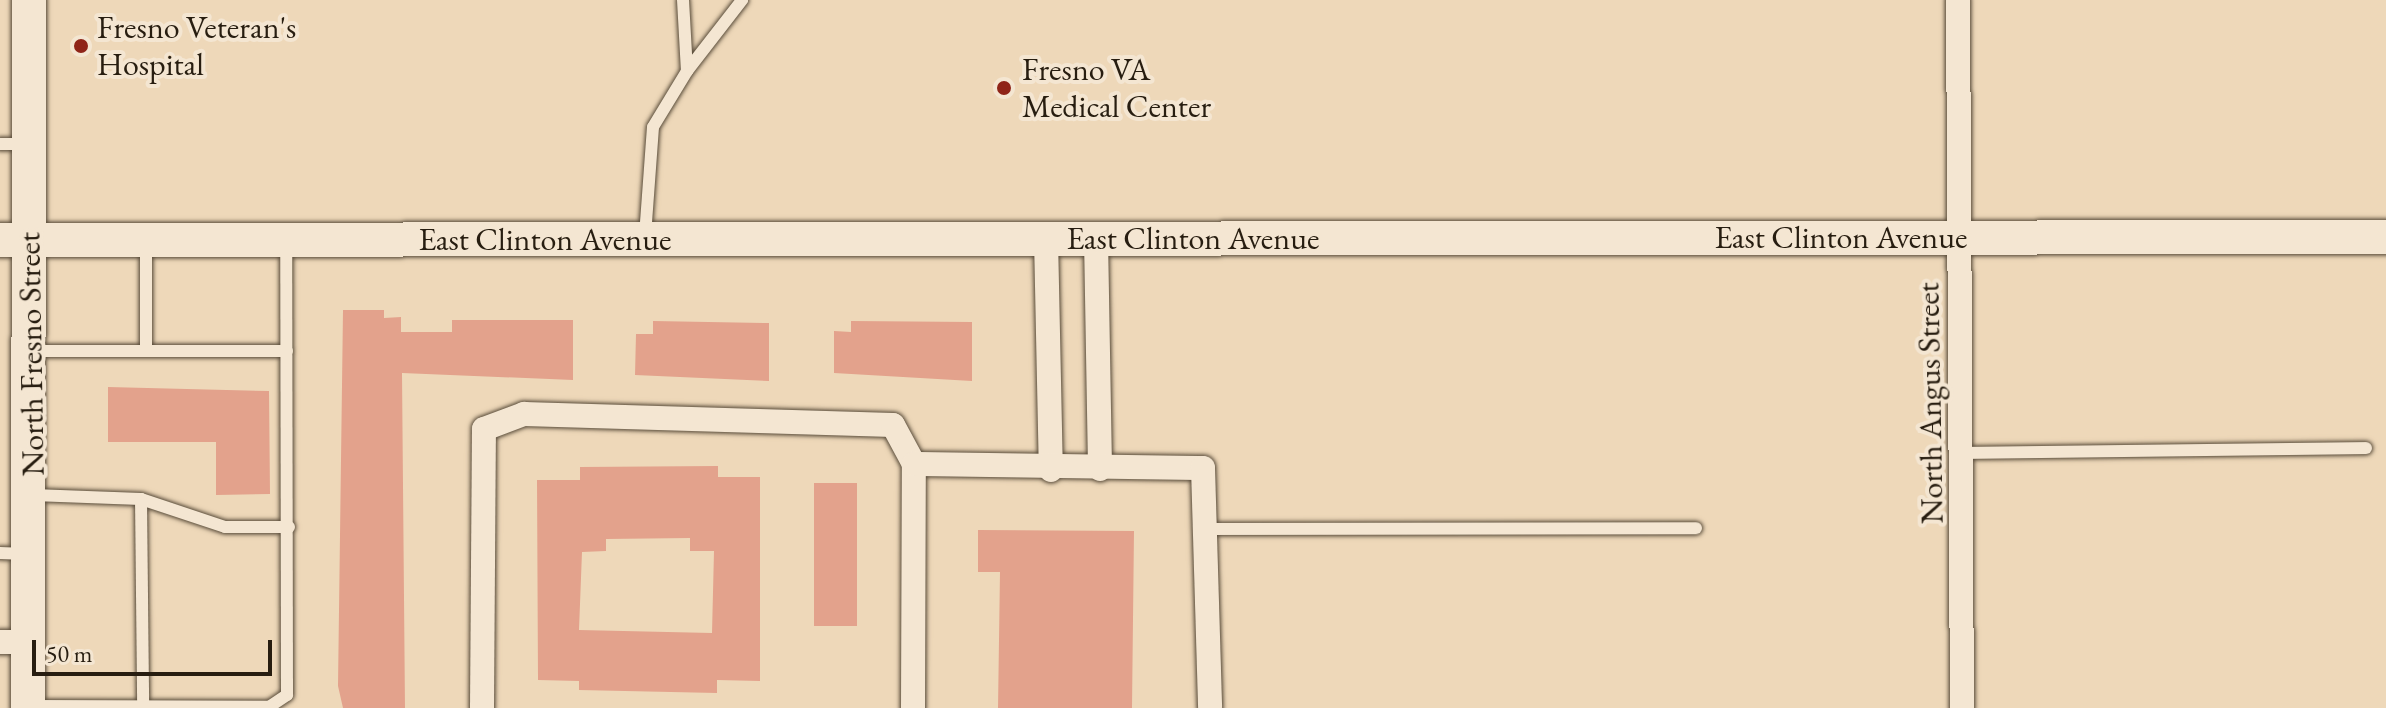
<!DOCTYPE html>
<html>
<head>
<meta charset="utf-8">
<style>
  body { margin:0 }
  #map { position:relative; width:2386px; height:708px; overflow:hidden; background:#eed8b9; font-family:"EB Garamond",serif }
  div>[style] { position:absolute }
  .building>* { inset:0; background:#e3a28c; transform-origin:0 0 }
  .roads { filter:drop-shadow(0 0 2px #594c3a) drop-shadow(0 0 2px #594c3a) }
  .lane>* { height:12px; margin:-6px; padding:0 6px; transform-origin:6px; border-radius:6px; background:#f4e6d2 }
  .street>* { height:24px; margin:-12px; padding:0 12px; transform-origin:12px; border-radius:12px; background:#f4e6d2 }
  .secondary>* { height:34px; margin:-17px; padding:0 17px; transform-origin:17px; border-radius:17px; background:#f4e6d2 }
  .dots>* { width:22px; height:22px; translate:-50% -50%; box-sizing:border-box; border:4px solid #f4e6d2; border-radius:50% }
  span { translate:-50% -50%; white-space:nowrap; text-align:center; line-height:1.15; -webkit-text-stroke:8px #f4e6d2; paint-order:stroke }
  .poi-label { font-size:32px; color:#271d10 }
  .left { translate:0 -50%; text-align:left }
  .street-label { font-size:32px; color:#271d10 }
  .scale { position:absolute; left:32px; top:640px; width:240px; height:36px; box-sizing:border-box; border:4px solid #271d10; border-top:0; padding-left:10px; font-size:24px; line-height:28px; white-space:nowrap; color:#271d10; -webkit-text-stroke:6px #f4e6d2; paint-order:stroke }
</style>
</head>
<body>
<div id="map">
  <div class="building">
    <i style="clip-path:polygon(343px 310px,384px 310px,384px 318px,401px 317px,401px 332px,452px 332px,452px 320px,573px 320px,573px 380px,402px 373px,405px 708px,343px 708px,338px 686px)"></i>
    <i style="clip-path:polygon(653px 321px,769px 323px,769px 381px,635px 375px,636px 334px,653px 334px)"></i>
    <i style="clip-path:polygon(851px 321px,972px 322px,972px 381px,834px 373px,834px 331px,851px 332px)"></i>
    <i style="clip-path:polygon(108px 387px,269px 391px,270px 494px,216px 495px,216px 442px,108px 442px)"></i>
    <i style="clip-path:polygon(evenodd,718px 466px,718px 477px,760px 477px,760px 681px,717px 680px,717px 693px,579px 690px,579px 681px,538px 680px,537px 480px,580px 480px,580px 467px,718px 466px,690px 538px,690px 551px,714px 551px,712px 633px,579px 630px,582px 552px,606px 551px,606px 539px,690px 538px)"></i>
    <i style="left:814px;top:483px;width:43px;height:143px"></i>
    <i style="clip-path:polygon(978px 530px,1134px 531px,1132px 708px,998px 708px,1000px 572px,978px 572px)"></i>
  </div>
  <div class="roads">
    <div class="lane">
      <i style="left:683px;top:0;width:71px;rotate:86.8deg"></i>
      <i style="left:687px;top:71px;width:90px;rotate:-52.2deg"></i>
      <i style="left:0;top:144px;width:25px"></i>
      <i style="left:645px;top:236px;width:109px;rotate:-85.8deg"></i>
      <i style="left:653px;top:127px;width:66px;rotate:-58.7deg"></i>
      <i style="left:146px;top:242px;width:109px;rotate:90deg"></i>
      <i style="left:31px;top:351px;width:256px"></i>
      <i style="left:1965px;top:453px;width:401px;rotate:-0.7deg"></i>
      <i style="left:33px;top:495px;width:108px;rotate:2.1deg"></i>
      <i style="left:141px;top:499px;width:89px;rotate:18.4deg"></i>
      <i style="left:225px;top:527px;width:64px"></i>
      <i style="left:141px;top:499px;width:208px;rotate:89.4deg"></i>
      <i style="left:1205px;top:529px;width:491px;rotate:-0.1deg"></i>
      <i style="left:0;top:553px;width:26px;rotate:2deg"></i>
      <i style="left:31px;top:706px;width:238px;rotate:0.2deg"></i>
      <i style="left:269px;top:707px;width:22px;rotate:-34deg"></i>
      <i style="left:287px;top:695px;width:455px;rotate:-90.1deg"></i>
    </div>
    <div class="street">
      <i style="left:1958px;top:0;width:708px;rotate:89.68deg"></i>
      <i style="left:1046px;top:238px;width:232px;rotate:88.8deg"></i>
      <i style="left:1096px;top:238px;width:231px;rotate:89deg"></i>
      <i style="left:0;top:642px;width:28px"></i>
      <i style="left:482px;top:708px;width:279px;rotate:-89.6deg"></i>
      <i style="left:484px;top:429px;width:43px;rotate:-20.6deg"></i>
      <i style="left:524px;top:414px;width:369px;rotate:1.7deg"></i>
      <i style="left:893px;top:425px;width:44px;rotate:61.7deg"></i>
      <i style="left:913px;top:708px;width:244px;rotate:-89.8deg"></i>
      <i style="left:914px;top:464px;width:289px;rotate:0.8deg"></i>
      <i style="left:1203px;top:468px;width:240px;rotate:88.3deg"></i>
    </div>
    <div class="secondary">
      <i style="left:0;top:240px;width:2386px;rotate:-0.07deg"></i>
      <i style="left:28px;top:708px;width:708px;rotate:-89.92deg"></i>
    </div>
  </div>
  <div class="dots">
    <i style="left:81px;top:46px;background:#8f2418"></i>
    <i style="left:1004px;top:88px;background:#8f2418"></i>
  </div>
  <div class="poi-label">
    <span class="left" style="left:97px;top:46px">Fresno Veteran's<br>Hospital</span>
    <span class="left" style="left:1022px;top:88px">Fresno VA<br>Medical Center</span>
  </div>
  <div class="street-label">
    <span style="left:1841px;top:237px">East Clinton Avenue</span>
    <span style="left:1193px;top:238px">East Clinton Avenue</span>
    <span style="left:545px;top:239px">East Clinton Avenue</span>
    <span style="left:31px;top:354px;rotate:-91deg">North Fresno Street</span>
    <span style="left:1930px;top:403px;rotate:-91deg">North Angus Street</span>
  </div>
  <div class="scale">50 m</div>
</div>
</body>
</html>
